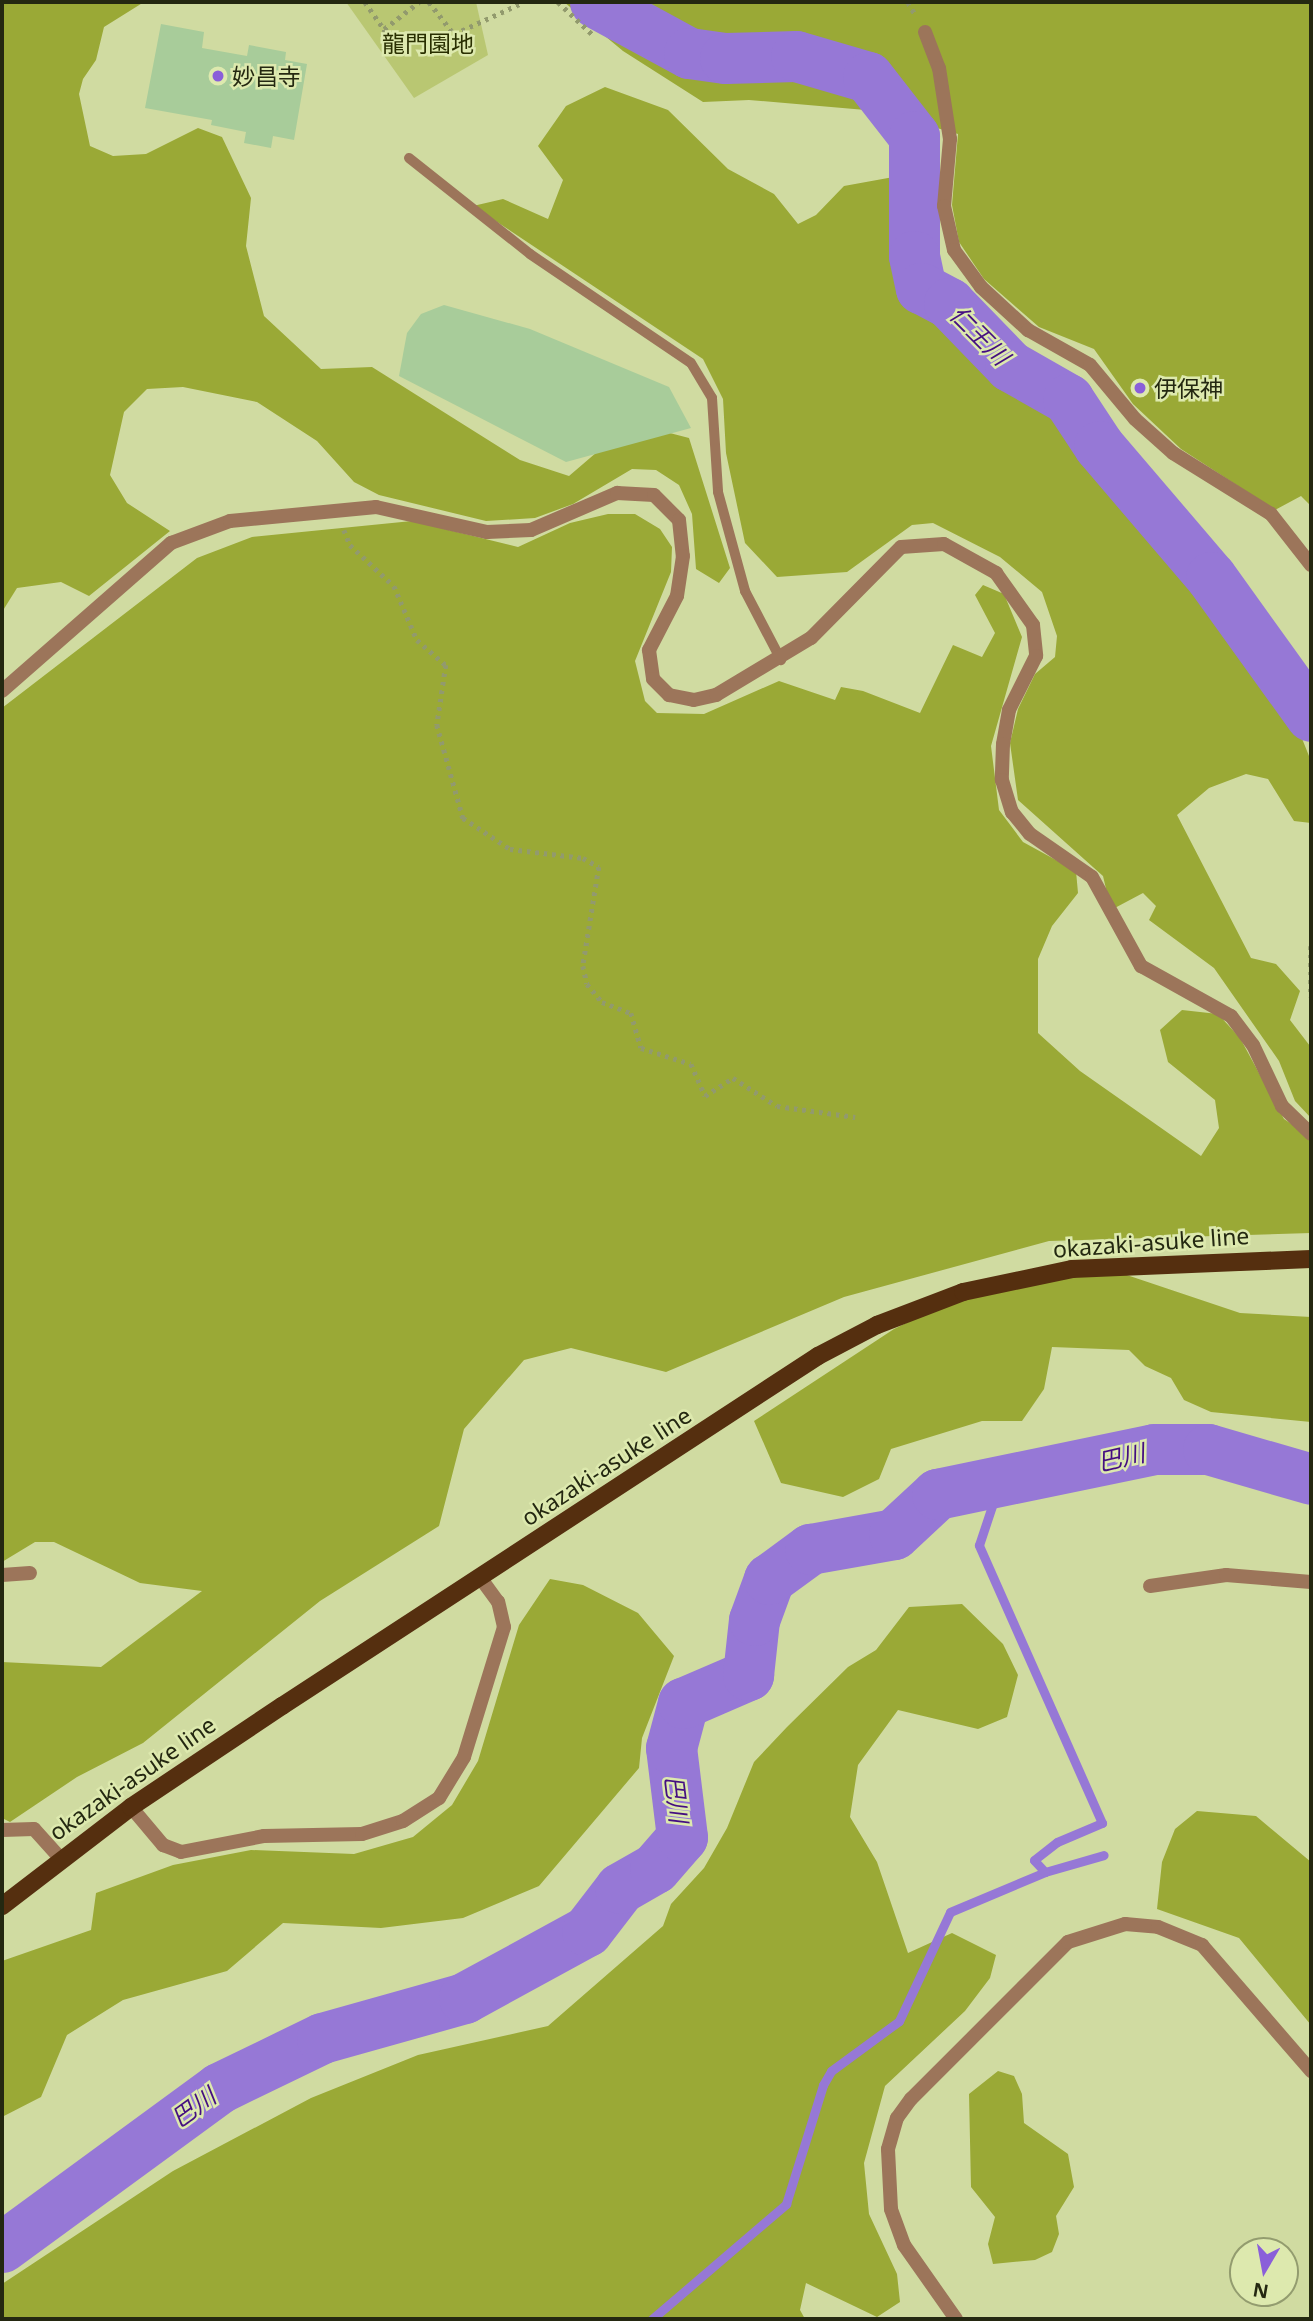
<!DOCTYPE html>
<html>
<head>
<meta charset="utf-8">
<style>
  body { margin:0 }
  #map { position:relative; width:1313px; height:2321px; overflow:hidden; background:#d0dba1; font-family:"Noto Sans","Noto Sans JP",sans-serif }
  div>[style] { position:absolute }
  .green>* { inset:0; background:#b9c772 }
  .forest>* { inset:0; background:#9aa936 }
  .stream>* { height:9px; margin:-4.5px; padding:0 4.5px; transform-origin:4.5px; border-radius:4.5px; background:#9678d6 }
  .river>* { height:51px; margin:-25.5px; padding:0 25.5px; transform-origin:25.5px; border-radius:25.5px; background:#9678d6 }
  .building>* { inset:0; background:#a8cc9a }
  .path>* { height:4.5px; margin-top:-2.25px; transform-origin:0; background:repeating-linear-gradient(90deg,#929a6d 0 3.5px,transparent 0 8.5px) }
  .service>* { height:10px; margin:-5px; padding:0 5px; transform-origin:5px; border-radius:5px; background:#9c755a }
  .minor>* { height:14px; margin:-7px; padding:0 7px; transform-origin:7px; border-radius:7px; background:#9c755a }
  .tertiary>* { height:14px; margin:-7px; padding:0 7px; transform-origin:7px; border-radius:7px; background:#9c755a }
  .primary>* { height:18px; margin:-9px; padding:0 9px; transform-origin:9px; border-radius:9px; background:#552f0f }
  .dots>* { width:19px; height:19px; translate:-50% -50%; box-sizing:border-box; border:4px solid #dde9ae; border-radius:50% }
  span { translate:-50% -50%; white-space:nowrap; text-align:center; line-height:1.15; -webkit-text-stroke:5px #dde9ae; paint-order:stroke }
  .park-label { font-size:23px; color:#292f00 }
  .poi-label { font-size:23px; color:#242811 }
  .left { translate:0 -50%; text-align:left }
  .street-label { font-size:23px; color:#242811 }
  .water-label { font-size:24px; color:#440e81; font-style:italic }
  .frame { position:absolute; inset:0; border:4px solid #242811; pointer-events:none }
  .north { position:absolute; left:1229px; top:2237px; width:70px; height:70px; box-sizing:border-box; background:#dde9ae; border:2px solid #939c6f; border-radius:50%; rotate:190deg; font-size:19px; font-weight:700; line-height:28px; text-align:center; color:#242811 }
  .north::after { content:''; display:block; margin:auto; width:24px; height:32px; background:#8a5fd9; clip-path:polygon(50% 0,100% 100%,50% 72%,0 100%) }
</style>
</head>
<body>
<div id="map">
  <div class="green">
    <i style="clip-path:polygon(346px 2px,476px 2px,488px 55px,414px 98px)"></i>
  </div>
  <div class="forest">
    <i style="clip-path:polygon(2px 2px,144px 2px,104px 27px,96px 60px,83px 79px,79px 94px,90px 146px,113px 156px,146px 154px,198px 128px,222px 137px,251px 198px,246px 246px,264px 316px,321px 369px,372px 367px,520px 460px,569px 476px,604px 446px,662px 431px,689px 438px,730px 568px,719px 583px,696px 569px,692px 514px,679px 485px,656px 470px,632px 469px,573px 504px,535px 518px,486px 521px,379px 495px,354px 482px,317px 441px,257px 402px,183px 387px,147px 389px,124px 412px,110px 475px,127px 503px,170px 531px,89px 596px,61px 582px,17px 588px,2px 612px)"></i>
    <i style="clip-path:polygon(564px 2px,1311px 2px,1311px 506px,1301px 496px,1275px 510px,1181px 449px,1133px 404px,1094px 349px,1039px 327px,984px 279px,959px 242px,952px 205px,958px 134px,877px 111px,749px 100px,703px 102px,623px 51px)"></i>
    <i style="clip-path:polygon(605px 87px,668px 110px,728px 169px,774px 194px,798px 224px,816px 215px,844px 186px,899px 176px,900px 235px,918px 293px,941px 306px,981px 352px,1080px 427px,1095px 464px,1199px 577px,1242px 650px,1271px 680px,1293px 716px,1311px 761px,1311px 823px,1294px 821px,1268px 779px,1246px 774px,1209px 788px,1177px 815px,1251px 958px,1276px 964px,1300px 991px,1290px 1020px,1310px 1046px,1311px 1118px,1295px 1101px,1279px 1061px,1214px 968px,1149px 920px,1156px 906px,1143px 893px,1111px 910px,1103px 876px,1018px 800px,1010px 743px,1018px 709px,1035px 674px,1055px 657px,1057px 636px,1042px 592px,1000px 557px,933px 523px,912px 525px,847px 572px,777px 577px,745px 543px,726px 453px,723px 399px,703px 359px,473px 206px,503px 199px,548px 219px,563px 180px,538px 146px,566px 106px)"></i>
    <i style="clip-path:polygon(608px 514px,635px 514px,660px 529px,672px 547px,671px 572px,635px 661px,645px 701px,657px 713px,704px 714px,779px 681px,835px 700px,841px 687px,863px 691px,920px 713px,953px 645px,982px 657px,995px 633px,975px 595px,983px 585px,1004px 594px,1022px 637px,991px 746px,999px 810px,1023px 842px,1076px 871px,1078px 893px,1052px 926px,1038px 959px,1038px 1033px,1080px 1071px,1201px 1156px,1219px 1128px,1215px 1100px,1168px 1062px,1160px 1030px,1182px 1010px,1218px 1014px,1240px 1038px,1284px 1119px,1311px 1137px,1311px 1233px,1049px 1241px,844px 1297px,666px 1372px,571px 1348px,524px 1360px,464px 1429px,439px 1526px,320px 1601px,143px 1743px,77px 1777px,10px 1822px,2px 1818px,2px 1662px,101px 1667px,202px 1591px,140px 1583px,54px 1542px,35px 1542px,2px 1562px,2px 708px,197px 558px,252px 537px,412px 521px,518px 547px,570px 523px)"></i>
    <i style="clip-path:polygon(1088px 1262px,1240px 1313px,1311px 1317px,1311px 1422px,1211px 1412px,1184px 1400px,1171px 1378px,1145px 1366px,1129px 1350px,1052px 1347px,1044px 1389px,1022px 1421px,982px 1421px,891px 1449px,879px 1479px,843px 1497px,781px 1483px,754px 1421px,894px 1329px,981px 1287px)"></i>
    <i style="clip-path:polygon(550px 1579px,583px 1585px,638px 1613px,674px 1656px,642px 1738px,639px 1768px,539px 1886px,463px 1918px,381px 1928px,283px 1923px,227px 1971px,123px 2000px,67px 2035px,41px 2097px,2px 2117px,2px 1961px,91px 1930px,96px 1893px,173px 1865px,251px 1850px,354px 1854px,413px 1837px,452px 1805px,478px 1761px,519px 1625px)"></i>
    <i style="clip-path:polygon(962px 1604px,1003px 1644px,1018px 1675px,1007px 1717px,978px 1729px,898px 1710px,858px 1765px,850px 1817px,877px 1862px,908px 1953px,952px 1933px,996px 1955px,990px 1978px,965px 2011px,885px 2086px,864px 2163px,869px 2214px,897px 2274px,900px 2302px,877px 2317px,806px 2283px,800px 2310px,805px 2319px,2px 2319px,2px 2284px,173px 2171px,311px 2098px,418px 2055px,548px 2026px,663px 1926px,671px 1904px,704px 1868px,727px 1828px,754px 1762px,787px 1727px,848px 1667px,876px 1650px,909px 1607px)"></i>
    <i style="clip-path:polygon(1197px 1811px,1256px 1816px,1311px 1862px,1311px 2025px,1239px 1938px,1157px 1909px,1162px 1862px,1175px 1829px)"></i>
    <i style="clip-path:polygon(998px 2071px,1014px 2076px,1022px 2094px,1024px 2123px,1068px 2154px,1074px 2187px,1056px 2216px,1059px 2234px,1052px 2252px,1035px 2260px,993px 2264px,988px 2244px,995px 2217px,971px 2187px,969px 2094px)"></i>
  </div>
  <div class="stream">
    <i style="left:1045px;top:1872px;width:61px;rotate:-16.1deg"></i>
    <i style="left:652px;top:2319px;width:177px;rotate:-40.6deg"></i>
    <i style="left:786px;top:2204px;width:125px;rotate:-72.7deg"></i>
    <i style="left:823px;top:2085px;width:16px;rotate:-60deg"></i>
    <i style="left:831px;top:2071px;width:84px;rotate:-36.3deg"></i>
    <i style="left:899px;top:2021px;width:120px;rotate:-64.9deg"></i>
    <i style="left:950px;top:1912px;width:103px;rotate:-22.8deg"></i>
    <i style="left:1045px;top:1872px;width:16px;rotate:-133deg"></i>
    <i style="left:1034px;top:1860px;width:29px;rotate:-38deg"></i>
    <i style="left:1057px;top:1842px;width:49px;rotate:-22.9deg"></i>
    <i style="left:1102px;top:1823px;width:304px;rotate:-113.9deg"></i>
    <i style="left:979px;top:1545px;width:63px;rotate:-71.6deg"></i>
  </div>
  <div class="river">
    <i style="left:595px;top:2px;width:107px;rotate:28.5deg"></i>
    <i style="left:689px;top:53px;width:36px;rotate:8deg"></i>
    <i style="left:725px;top:58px;width:71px;rotate:-1.6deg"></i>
    <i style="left:796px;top:56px;width:75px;rotate:16.3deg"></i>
    <i style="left:868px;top:77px;width:75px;rotate:52.1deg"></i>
    <i style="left:914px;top:136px;width:120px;rotate:90deg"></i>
    <i style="left:914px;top:256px;width:33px;rotate:78deg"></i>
    <i style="left:921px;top:288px;width:32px;rotate:28deg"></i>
    <i style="left:949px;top:303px;width:88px;rotate:45.9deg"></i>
    <i style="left:1010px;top:366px;width:67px;rotate:29.6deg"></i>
    <i style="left:1068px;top:399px;width:56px;rotate:56.6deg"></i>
    <i style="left:1099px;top:446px;width:172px;rotate:49.5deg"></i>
    <i style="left:1211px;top:577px;width:171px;rotate:54.3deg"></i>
    <i style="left:2px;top:2247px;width:269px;rotate:-36.2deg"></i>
    <i style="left:219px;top:2088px;width:114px;rotate:-25.9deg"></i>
    <i style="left:322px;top:2038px;width:148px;rotate:-15.7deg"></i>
    <i style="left:464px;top:1998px;width:140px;rotate:-28.6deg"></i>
    <i style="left:587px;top:1931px;width:54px;rotate:-52.5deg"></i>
    <i style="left:620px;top:1888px;width:40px;rotate:-29.7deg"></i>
    <i style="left:655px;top:1868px;width:41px;rotate:-48.9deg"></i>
    <i style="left:682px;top:1837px;width:90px;rotate:-97deg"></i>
    <i style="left:671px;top:1748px;width:47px;rotate:-75.1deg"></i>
    <i style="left:683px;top:1703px;width:71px;rotate:-23.3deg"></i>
    <i style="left:748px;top:1675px;width:55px;rotate:-83.8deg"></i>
    <i style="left:754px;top:1620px;width:44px;rotate:-69.9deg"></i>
    <i style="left:769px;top:1579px;width:51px;rotate:-36.2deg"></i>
    <i style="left:810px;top:1549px;width:85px;rotate:-10.1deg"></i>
    <i style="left:894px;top:1534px;width:59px;rotate:-42.9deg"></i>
    <i style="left:937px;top:1494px;width:222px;rotate:-11.7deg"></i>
    <i style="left:1154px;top:1449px;width:54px"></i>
    <i style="left:1208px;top:1449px;width:107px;rotate:16.2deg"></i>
  </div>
  <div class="building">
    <i style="clip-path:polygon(161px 24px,204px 32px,202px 48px,247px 56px,249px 45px,286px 52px,285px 60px,307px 64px,294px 140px,273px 136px,271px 148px,244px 143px,246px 132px,211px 125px,212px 120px,145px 108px)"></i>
    <i style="clip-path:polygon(444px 305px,530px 329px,669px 387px,691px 428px,566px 462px,399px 376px,407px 333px,421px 314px)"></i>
  </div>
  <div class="path">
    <i style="left:365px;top:2px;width:33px;rotate:55deg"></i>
    <i style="left:384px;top:29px;width:44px;rotate:-37.6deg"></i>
    <i style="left:429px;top:2px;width:41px;rotate:52deg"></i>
    <i style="left:454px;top:34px;width:77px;rotate:-24.6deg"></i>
    <i style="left:558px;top:2px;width:47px;rotate:43.3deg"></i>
    <i style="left:908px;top:2px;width:16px;rotate:60deg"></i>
    <i style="left:384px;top:29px;width:30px;rotate:62deg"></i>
    <i style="left:344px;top:530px;width:16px;rotate:68deg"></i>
    <i style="left:350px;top:545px;width:60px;rotate:43deg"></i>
    <i style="left:394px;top:586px;width:59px;rotate:66.9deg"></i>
    <i style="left:417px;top:640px;width:38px;rotate:41deg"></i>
    <i style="left:446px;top:665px;width:61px;rotate:98.5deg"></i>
    <i style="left:437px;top:725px;width:97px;rotate:74.4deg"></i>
    <i style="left:463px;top:818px;width:56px;rotate:33.4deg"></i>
    <i style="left:510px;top:849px;width:74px;rotate:7deg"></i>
    <i style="left:583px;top:858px;width:18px;rotate:29deg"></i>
    <i style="left:599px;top:867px;width:100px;rotate:99.2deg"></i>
    <i style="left:583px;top:966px;width:18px;rotate:77deg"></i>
    <i style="left:587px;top:984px;width:23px;rotate:50deg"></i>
    <i style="left:602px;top:1002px;width:31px;rotate:21deg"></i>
    <i style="left:631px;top:1013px;width:36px;rotate:74deg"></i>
    <i style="left:641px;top:1048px;width:52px;rotate:17.7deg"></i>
    <i style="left:691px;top:1064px;width:35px;rotate:66deg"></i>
    <i style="left:705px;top:1096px;width:33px;rotate:-33deg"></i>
    <i style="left:733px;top:1078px;width:52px;rotate:32.5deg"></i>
    <i style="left:777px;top:1106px;width:79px;rotate:8deg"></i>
    <i style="left:1311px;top:946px;width:51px;rotate:90deg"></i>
  </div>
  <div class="service">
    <i style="left:409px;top:158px;width:154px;rotate:38.4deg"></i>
    <i style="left:530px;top:254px;width:194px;rotate:34.1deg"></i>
    <i style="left:691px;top:363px;width:41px;rotate:59deg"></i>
    <i style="left:712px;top:398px;width:94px;rotate:86.3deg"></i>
    <i style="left:718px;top:492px;width:103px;rotate:74.7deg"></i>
    <i style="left:745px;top:591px;width:78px;rotate:62.4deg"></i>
  </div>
  <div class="minor">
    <i style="left:925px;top:32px;width:39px;rotate:69deg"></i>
    <i style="left:939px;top:68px;width:72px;rotate:81.2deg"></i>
    <i style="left:950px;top:139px;width:67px;rotate:95.1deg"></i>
    <i style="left:944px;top:206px;width:45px;rotate:77.2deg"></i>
    <i style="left:954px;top:250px;width:46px;rotate:53.9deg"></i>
    <i style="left:981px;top:287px;width:64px;rotate:42.5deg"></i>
    <i style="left:1028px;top:330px;width:71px;rotate:29.4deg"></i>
    <i style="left:1090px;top:365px;width:70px;rotate:50.2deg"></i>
    <i style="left:1135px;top:419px;width:51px;rotate:41.8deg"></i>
    <i style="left:1173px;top:453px;width:115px;rotate:31.9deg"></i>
    <i style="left:1271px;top:514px;width:65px;rotate:51.9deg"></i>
    <i style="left:2px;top:691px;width:225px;rotate:-41.2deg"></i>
    <i style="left:171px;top:543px;width:63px;rotate:-20.4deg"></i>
    <i style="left:230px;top:521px;width:147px;rotate:-5.5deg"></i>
    <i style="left:376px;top:507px;width:114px;rotate:12.7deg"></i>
    <i style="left:487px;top:532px;width:44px;rotate:-2.6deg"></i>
    <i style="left:531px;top:530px;width:94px;rotate:-23.3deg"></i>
    <i style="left:617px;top:493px;width:37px;rotate:3deg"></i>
    <i style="left:654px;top:495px;width:35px;rotate:45deg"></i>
    <i style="left:679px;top:520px;width:36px;rotate:84deg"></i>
    <i style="left:683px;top:556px;width:40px;rotate:98.5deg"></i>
    <i style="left:677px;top:596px;width:61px;rotate:117.4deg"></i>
    <i style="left:649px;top:650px;width:29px;rotate:82deg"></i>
    <i style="left:653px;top:679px;width:23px;rotate:45deg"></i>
    <i style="left:669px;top:695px;width:25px;rotate:11deg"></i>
    <i style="left:694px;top:700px;width:23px;rotate:-13deg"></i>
    <i style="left:716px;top:695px;width:111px;rotate:-31deg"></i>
    <i style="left:811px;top:638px;width:128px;rotate:-45.3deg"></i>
    <i style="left:901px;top:547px;width:43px;rotate:-4deg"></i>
    <i style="left:944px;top:544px;width:60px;rotate:29.1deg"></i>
    <i style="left:996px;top:573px;width:64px;rotate:54.6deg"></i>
    <i style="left:1033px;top:625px;width:31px;rotate:84deg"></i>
    <i style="left:1036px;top:656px;width:60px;rotate:116.6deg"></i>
    <i style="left:1009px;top:710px;width:35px;rotate:100deg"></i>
    <i style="left:1003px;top:744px;width:36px;rotate:92deg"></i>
    <i style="left:1002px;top:780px;width:34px;rotate:73deg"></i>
    <i style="left:1012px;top:812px;width:28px;rotate:51deg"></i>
    <i style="left:1030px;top:834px;width:75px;rotate:34.7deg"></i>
    <i style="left:1092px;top:877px;width:102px;rotate:61.2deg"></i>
    <i style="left:1141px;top:966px;width:103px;rotate:29.1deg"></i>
    <i style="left:1231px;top:1016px;width:36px;rotate:53deg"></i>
    <i style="left:1253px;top:1045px;width:68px;rotate:64.6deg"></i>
    <i style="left:1282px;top:1106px;width:40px;rotate:44deg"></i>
    <i style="left:2px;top:1575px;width:28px;rotate:-4deg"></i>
    <i style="left:1150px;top:1586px;width:77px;rotate:-8.2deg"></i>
    <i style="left:1226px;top:1575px;width:85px;rotate:4.7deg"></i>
    <i style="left:131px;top:1807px;width:50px;rotate:49.9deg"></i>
    <i style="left:163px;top:1845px;width:19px;rotate:21deg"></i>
    <i style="left:181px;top:1852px;width:85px;rotate:-10.9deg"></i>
    <i style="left:264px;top:1836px;width:98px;rotate:-1.2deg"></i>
    <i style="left:362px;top:1834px;width:43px;rotate:-17.6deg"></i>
    <i style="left:403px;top:1821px;width:43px;rotate:-32.6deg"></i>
    <i style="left:439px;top:1798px;width:48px;rotate:-58.6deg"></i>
    <i style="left:464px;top:1757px;width:136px;rotate:-72.9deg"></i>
    <i style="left:504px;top:1627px;width:26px;rotate:-103deg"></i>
    <i style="left:498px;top:1602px;width:29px;rotate:-126deg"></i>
    <i style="left:2px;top:1830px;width:32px;rotate:-2deg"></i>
    <i style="left:34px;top:1829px;width:39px;rotate:48deg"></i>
  </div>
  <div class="tertiary">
    <i style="left:956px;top:2319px;width:90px;rotate:-125.1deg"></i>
    <i style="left:904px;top:2245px;width:38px;rotate:-110deg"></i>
    <i style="left:891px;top:2209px;width:60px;rotate:-92.9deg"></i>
    <i style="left:888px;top:2149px;width:32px;rotate:-74deg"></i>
    <i style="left:897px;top:2118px;width:24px;rotate:-54deg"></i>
    <i style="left:911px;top:2099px;width:222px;rotate:-45deg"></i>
    <i style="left:1068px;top:1942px;width:60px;rotate:-17.5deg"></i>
    <i style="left:1125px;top:1924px;width:33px;rotate:5deg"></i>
    <i style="left:1158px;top:1927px;width:48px;rotate:22.2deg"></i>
    <i style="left:1202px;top:1945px;width:167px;rotate:49.1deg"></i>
  </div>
  <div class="primary">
    <i style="left:2px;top:1906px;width:163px;rotate:-37.5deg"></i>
    <i style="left:131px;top:1807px;width:182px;rotate:-33.8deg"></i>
    <i style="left:282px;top:1706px;width:640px;rotate:-33.14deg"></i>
    <i style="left:818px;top:1356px;width:67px;rotate:-27.7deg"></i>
    <i style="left:877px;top:1325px;width:92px;rotate:-21deg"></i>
    <i style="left:963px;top:1292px;width:111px;rotate:-11.9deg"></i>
    <i style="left:1072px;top:1269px;width:239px;rotate:-2.4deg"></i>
  </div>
  <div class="dots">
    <i style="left:218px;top:76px;background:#8a5fd9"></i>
    <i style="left:1140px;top:388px;background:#8a5fd9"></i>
  </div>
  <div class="park-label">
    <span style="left:428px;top:43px">龍門園地</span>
  </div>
  <div class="poi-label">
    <span class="left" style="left:232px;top:76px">妙昌寺</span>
    <span class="left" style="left:1154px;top:388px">伊保神</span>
  </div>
  <div class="street-label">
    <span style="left:1151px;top:1242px;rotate:-4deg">okazaki-asuke line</span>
    <span style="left:606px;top:1466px;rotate:-33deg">okazaki-asuke line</span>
    <span style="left:132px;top:1778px;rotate:-35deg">okazaki-asuke line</span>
  </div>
  <div class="water-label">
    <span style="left:980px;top:335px;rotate:45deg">仁王川</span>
    <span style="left:1121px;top:1457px;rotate:-13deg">巴川</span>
    <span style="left:677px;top:1799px;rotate:83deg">巴川</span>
    <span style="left:193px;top:2107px;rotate:-36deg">巴川</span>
  </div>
  <div class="frame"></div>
  <div class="north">N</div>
</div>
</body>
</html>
